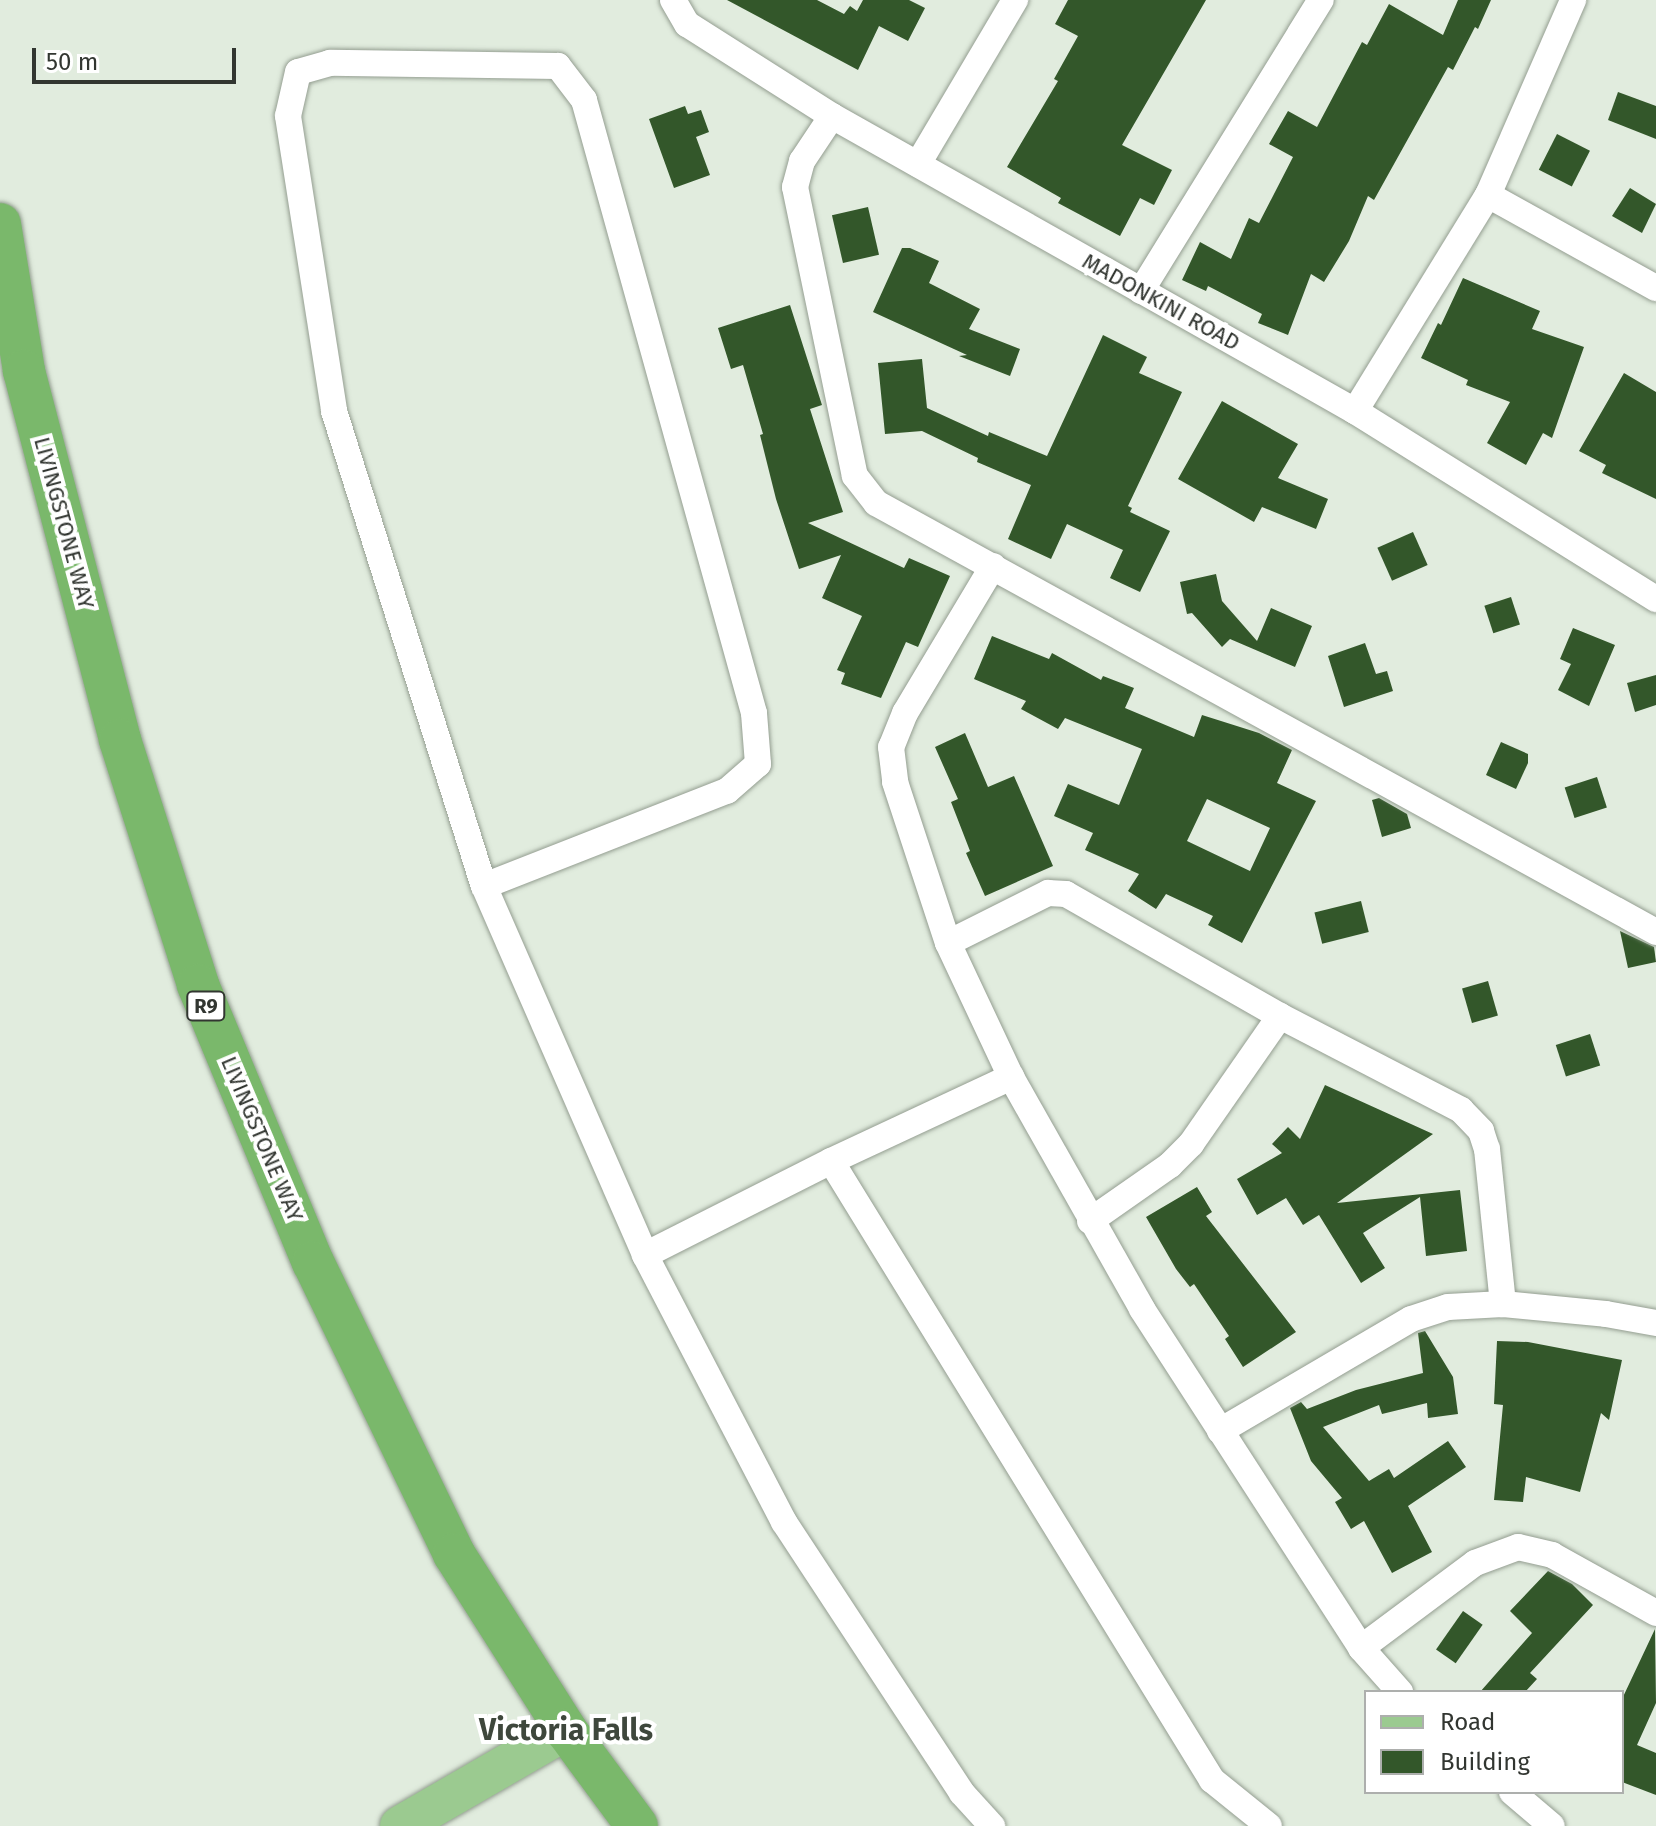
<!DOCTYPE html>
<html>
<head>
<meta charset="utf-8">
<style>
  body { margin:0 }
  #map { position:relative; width:1656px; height:1826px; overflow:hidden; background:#e1ecde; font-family:"Fira Sans",sans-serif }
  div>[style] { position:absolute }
  .building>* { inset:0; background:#33572a; transform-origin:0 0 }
  .roads { filter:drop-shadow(0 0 2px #949e91) drop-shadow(0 0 2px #949e91) }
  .minor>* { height:26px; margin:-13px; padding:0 13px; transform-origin:13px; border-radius:13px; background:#fff }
  .primary>* { height:40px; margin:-20px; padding:0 20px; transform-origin:20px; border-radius:20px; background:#9bca90 }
  .trunk>* { height:42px; margin:-21px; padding:0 21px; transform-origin:21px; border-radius:21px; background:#7ab86b }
  span { translate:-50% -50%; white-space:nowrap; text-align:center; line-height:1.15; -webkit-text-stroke:8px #fff; paint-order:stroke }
  .shield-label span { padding:2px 6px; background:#fff; border:2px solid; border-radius:6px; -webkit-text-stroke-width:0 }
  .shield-label { font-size:20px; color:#323631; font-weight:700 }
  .street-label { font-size:22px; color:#323631 }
  .district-label { font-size:30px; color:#3e473c; font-weight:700 }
  .legend { position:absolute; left:1364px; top:1690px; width:260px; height:104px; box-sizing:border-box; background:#fff; border:2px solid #adafad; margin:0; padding:10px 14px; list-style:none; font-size:24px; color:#323631 }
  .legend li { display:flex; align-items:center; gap:16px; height:40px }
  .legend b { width:40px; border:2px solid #adafad }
  .scale { position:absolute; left:32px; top:48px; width:204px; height:36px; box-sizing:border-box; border:4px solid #323631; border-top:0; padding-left:10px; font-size:24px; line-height:28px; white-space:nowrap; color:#323631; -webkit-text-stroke:6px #fff; paint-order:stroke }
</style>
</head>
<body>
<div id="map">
  <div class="building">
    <i style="clip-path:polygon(727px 0,817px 0,844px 14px,850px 6px,857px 11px,863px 0,909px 0,925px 8px,908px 41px,879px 26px,858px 70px)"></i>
    <i style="clip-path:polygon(1068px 0,1206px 0,1122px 145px,1172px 170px,1154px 205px,1140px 198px,1120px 236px,1058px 203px,1061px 198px,1007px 167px,1058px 81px,1054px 79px,1078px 36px,1055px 24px)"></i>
    <i style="clip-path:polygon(1458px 0,1491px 0,1478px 29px,1475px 27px,1453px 70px,1448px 67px,1374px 200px,1368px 196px,1349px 241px,1324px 282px,1311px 274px,1288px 335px,1258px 323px,1262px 314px,1208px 286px,1206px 291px,1182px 280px,1200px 242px,1231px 259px,1249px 218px,1259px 223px,1293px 157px,1269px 144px,1288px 111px,1317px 127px,1362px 42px,1367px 45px,1389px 4px,1443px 35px)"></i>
    <i style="clip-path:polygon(1618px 92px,1656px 106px,1656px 139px,1608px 120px)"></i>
    <i style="clip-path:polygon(685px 106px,688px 114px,701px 110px,709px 132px,696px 137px,710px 175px,674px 188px,649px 119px)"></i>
    <i style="left:1557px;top:134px;width:37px;height:40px;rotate:27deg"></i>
    <i style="clip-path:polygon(1630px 188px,1656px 204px,1642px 233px,1612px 216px)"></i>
    <i style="left:868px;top:207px;width:49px;height:37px;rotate:77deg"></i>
    <i style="clip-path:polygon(902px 248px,910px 248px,939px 261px,929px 283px,980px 309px,969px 329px,1020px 349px,1010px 376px,959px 356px,967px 355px,873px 312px)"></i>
    <i style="clip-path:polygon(1463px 278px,1540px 311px,1532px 329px,1584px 347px,1552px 438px,1543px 433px,1526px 465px,1487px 443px,1510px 402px,1466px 385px,1468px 380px,1421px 358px,1438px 323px,1441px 325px)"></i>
    <i style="clip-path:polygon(790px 305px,822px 405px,810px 409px,843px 512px,808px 523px,904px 568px,909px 558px,950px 576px,918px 647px,906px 642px,881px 698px,841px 684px,845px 673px,837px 670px,862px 616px,822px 598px,841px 555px,799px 569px,776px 499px,760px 435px,763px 434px,743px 365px,731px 369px,718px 328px)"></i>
    <i style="clip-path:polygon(1103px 335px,1147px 357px,1139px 373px,1182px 392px,1128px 506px,1132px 508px,1130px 512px,1170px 531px,1140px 592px,1110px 578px,1123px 550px,1067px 524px,1051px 559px,1008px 539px,1031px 485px,977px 462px,978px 458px,922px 431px,885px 434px,878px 363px,922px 359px,927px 408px,988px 436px,989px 432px,1047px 456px)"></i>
    <i style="clip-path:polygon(1624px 373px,1656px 392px,1656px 499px,1602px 473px,1606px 465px,1579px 451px)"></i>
    <i style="clip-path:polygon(1222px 401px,1298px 444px,1278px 478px,1328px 499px,1316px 529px,1262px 507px,1254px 522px,1178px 479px)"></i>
    <i style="left:1413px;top:532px;width:36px;height:39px;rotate:66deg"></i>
    <i style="clip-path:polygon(1216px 574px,1222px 601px,1257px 641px,1271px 608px,1312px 626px,1295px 667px,1230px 639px,1222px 647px,1192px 613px,1187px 614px,1180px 582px)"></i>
    <i style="left:1511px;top:597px;width:29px;height:28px;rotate:72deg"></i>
    <i style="clip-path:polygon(1573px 628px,1615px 645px,1589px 706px,1558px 690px,1571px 664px,1560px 659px)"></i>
    <i style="clip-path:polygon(evenodd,992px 636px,1049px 659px,1052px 653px,1101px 680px,1103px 676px,1134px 688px,1125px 708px,1194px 737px,1202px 715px,1259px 733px,1292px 750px,1277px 783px,1316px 801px,1242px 943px,1208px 925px,1213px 916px,1166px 894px,1156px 909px,1128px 891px,1139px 874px,1085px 850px,1093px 833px,1054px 816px,1068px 784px,1119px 805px,1142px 749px,1065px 718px,1058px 729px,1021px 709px,1026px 701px,974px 679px,992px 636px,1207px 799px,1270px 828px,1250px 871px,1187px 841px,1207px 799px)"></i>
    <i style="clip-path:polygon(1365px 643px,1376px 674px,1387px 671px,1393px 691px,1344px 707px,1328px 656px)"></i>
    <i style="clip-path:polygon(1656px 675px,1656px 705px,1635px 712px,1627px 683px)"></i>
    <i style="clip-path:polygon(965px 733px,988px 787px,1014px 776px,1053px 866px,985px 896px,966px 853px,970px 851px,951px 802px,958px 799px,935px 747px)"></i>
    <i style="clip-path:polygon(1501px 742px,1528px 754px,1528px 763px,1516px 789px,1486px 775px)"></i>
    <i style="left:1597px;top:777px;width:32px;height:34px;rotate:72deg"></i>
    <i style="clip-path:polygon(1379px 798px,1407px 814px,1411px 828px,1382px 837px,1372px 800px)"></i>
    <i style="left:1361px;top:901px;width:32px;height:48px;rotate:76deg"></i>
    <i style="clip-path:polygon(1620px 931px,1654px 947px,1656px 962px,1628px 968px)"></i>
    <i style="left:1488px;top:981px;width:36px;height:27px;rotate:74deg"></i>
    <i style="left:1590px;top:1034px;width:33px;height:36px;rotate:72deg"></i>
    <i style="clip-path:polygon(1325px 1085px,1433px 1134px,1337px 1203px,1460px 1190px,1467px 1251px,1426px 1256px,1420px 1197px,1363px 1233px,1385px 1268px,1361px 1283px,1319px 1215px,1303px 1225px,1286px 1198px,1257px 1215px,1237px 1179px,1282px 1153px,1272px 1144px,1288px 1127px,1300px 1139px)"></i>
    <i style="clip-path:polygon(1197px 1187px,1212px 1212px,1206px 1216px,1296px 1332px,1243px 1367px,1225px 1339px,1229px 1336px,1194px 1284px,1190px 1287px,1176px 1269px,1146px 1217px)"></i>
    <i style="clip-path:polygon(1425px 1331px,1453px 1377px,1458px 1414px,1428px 1418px,1427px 1403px,1382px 1414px,1379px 1405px,1323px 1427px,1369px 1481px,1389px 1469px,1394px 1478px,1448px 1441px,1466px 1467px,1408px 1506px,1432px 1552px,1392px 1573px,1364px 1521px,1351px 1529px,1335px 1502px,1342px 1498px,1311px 1461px,1290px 1408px,1301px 1402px,1307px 1409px,1356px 1390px,1423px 1373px,1418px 1333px)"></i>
    <i style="clip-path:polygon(1497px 1341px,1528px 1342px,1622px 1360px,1609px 1420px,1601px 1413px,1580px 1492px,1526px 1477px,1523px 1502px,1494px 1500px,1503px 1405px,1494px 1404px)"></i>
    <i style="clip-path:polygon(1548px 1571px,1572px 1584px,1593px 1605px,1530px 1673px,1537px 1679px,1525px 1692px,1480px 1692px,1532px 1633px,1510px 1611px)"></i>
    <i style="left:1463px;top:1611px;width:24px;height:47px;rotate:35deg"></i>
    <i style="clip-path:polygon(1655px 1629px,1656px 1703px,1637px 1745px,1656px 1753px,1656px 1795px,1622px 1782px,1622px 1699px)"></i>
  </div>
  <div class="roads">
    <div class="minor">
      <i style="left:673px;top:0;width:28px;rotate:60deg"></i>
      <i style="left:687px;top:24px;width:172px;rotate:32.4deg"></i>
      <i style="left:832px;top:116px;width:600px;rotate:29.43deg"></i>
      <i style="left:1355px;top:411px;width:355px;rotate:32deg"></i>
      <i style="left:832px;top:116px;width:54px;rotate:123.7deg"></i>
      <i style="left:802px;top:161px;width:27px;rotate:105deg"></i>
      <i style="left:795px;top:187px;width:295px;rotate:78.3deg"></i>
      <i style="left:855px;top:476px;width:34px;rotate:52deg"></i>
      <i style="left:876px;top:503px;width:890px;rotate:28.81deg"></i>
      <i style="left:918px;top:164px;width:191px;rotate:-59.4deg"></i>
      <i style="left:1488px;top:195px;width:192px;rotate:29deg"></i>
      <i style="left:1141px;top:291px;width:342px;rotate:-58.3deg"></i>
      <i style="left:1355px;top:411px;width:254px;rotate:-58.4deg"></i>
      <i style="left:1488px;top:195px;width:213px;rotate:-66.4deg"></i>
      <i style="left:993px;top:566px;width:171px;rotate:120.9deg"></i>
      <i style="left:905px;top:713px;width:37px;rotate:112deg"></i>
      <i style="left:891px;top:747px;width:35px;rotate:83deg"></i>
      <i style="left:895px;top:782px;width:169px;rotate:71.8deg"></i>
      <i style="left:948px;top:943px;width:148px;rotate:64.8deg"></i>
      <i style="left:1011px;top:1077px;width:266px;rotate:60.5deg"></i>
      <i style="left:1142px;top:1309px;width:404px;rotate:57.1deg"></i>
      <i style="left:1361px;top:1648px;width:59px;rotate:48.4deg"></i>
      <i style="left:484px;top:886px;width:261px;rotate:-21.4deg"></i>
      <i style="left:727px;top:791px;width:41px;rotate:-41.1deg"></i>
      <i style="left:758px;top:764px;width:51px;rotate:-94.5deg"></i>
      <i style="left:754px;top:713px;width:636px;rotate:-105.5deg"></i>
      <i style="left:584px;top:100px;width:43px;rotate:-127.4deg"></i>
      <i style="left:558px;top:66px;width:228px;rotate:-179.2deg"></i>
      <i style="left:330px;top:63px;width:33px;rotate:164deg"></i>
      <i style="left:298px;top:72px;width:45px;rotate:102.8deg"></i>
      <i style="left:288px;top:116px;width:299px;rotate:81.1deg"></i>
      <i style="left:334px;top:411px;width:498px;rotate:72.5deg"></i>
      <i style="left:484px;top:886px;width:403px;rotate:66.4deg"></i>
      <i style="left:645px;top:1255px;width:301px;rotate:62.5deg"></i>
      <i style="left:784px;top:1522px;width:324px;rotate:56.7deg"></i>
      <i style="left:962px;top:1793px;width:45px;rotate:47.7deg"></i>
      <i style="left:948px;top:943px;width:112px;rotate:-26.6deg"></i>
      <i style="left:1048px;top:893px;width:18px;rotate:3deg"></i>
      <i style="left:1066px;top:894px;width:246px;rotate:29.7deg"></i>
      <i style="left:1280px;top:1016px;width:204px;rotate:27.4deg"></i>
      <i style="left:1461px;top:1110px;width:29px;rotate:46deg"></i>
      <i style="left:1481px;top:1131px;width:19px;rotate:72deg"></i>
      <i style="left:1487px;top:1149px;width:156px;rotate:84.1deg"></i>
      <i style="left:831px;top:1161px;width:727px;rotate:58.39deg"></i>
      <i style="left:1212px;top:1780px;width:73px;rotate:38.9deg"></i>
      <i style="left:1090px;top:1221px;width:98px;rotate:-35deg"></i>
      <i style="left:1170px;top:1165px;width:30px;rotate:-45deg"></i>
      <i style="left:1191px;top:1144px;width:156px;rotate:-55.2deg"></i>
      <i style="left:645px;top:1255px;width:208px;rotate:-26.8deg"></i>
      <i style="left:831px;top:1161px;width:199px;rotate:-25deg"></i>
      <i style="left:1220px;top:1431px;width:221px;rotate:-30.4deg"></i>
      <i style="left:1411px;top:1319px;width:39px;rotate:-18deg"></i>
      <i style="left:1448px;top:1307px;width:55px;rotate:-3.1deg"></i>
      <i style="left:1503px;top:1304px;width:103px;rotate:5.5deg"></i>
      <i style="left:1606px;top:1314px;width:51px;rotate:10.2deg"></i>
      <i style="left:1361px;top:1648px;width:142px;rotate:-36.7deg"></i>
      <i style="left:1475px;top:1563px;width:46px;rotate:-20.4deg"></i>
      <i style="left:1518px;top:1547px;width:35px;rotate:13deg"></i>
      <i style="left:1552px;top:1555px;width:119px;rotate:29.1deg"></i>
      <i style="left:1512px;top:1792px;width:52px;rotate:40.4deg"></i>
    </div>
    <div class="primary">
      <i style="left:400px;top:1826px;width:192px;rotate:-30deg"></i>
    </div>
    <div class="trunk">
      <i style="left:0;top:224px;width:149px;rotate:80.7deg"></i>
      <i style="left:24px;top:371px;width:381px;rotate:75.4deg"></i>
      <i style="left:120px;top:740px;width:257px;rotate:72.3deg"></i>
      <i style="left:198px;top:985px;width:300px;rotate:67.5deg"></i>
      <i style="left:313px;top:1262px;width:324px;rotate:64.2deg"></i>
      <i style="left:454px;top:1554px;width:209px;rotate:57.5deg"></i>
      <i style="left:566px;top:1730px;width:119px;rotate:53.5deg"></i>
    </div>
  </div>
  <div class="shield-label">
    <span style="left:206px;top:1006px">R9</span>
  </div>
  <div class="street-label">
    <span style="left:1161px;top:302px;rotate:29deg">MADONKINI ROAD</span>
    <span style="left:64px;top:523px;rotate:75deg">LIVINGSTONE WAY</span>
    <span style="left:262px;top:1139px;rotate:67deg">LIVINGSTONE WAY</span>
  </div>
  <div class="district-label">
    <span style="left:566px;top:1730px">Victoria Falls</span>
  </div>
  <ul class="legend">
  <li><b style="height:10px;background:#9bca90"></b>Road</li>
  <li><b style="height:22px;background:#33572a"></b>Building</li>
  </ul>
  <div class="scale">50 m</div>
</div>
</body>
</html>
